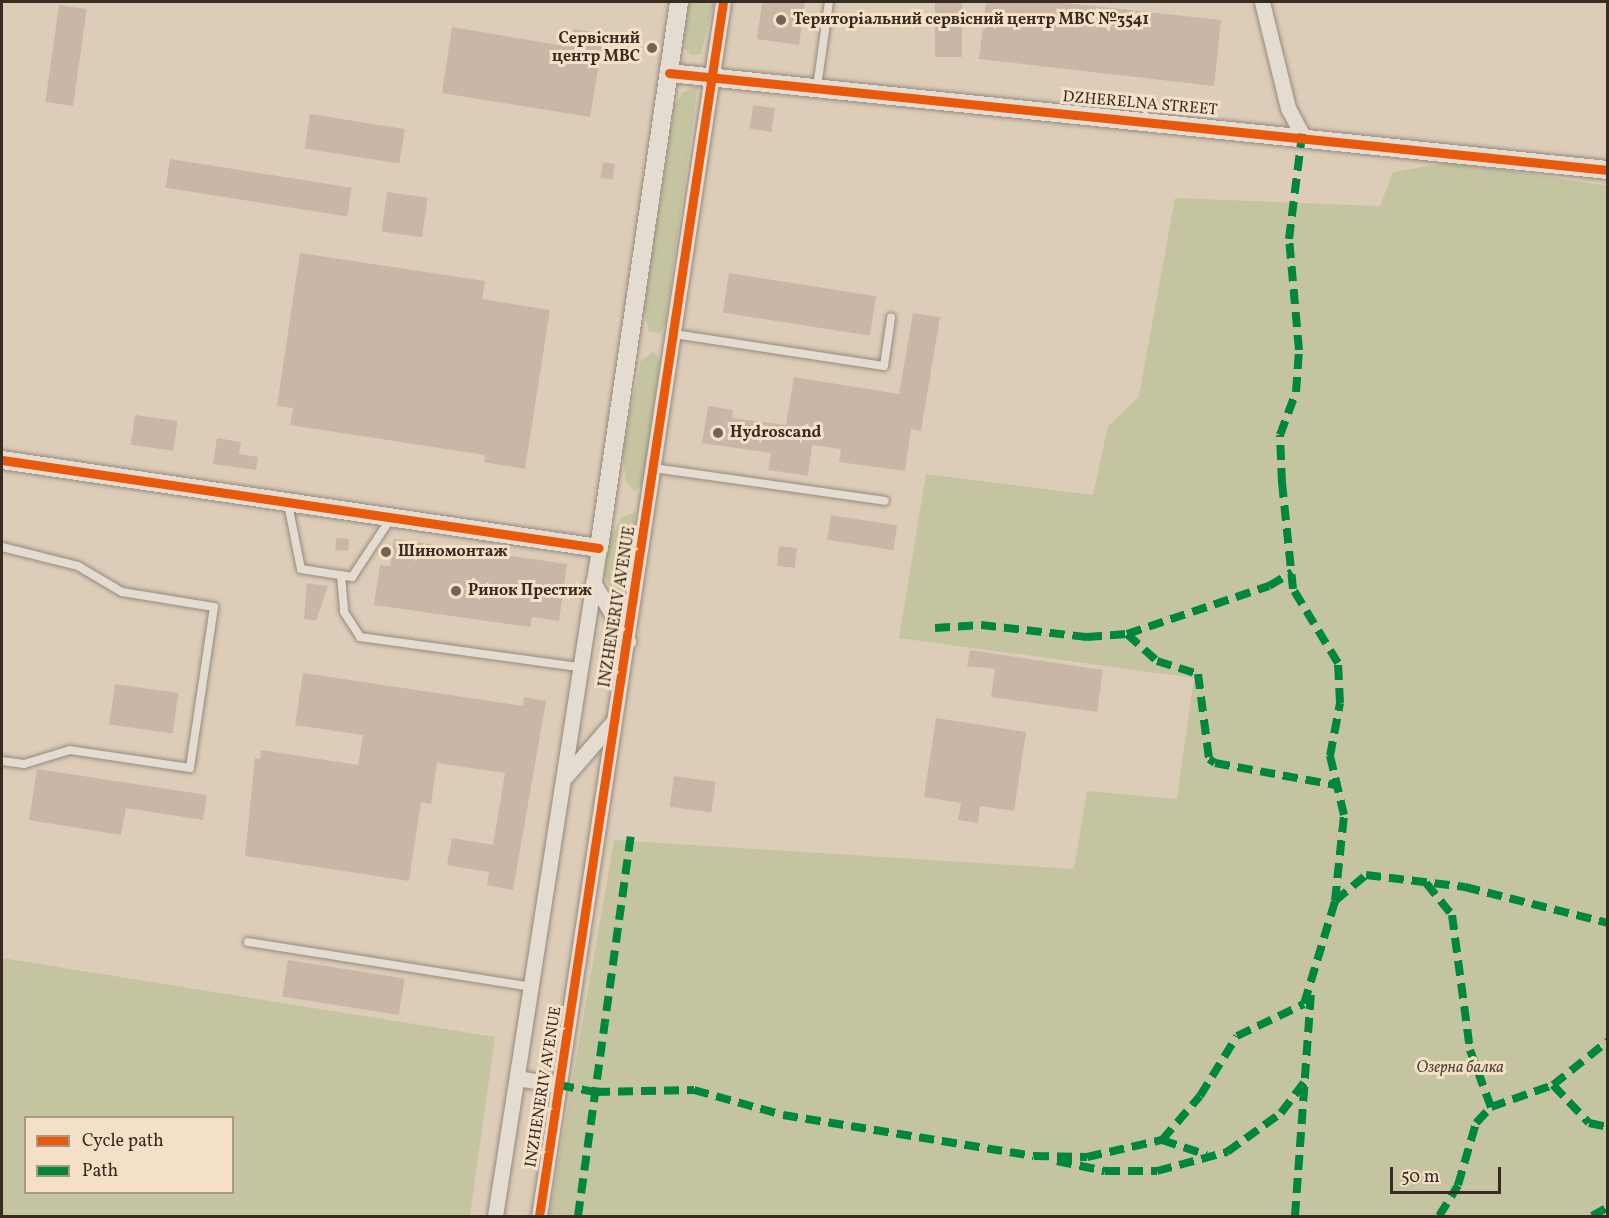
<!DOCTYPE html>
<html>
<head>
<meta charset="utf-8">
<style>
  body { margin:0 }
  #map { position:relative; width:1609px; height:1218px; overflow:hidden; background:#ddcdb8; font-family:Vollkorn,serif }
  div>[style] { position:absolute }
  .green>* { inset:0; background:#c5c4a0 }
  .building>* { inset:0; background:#c9b6a7; transform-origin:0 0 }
  .roads { filter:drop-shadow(0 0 2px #958a7e) drop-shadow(0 0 2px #958a7e) }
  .service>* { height:8px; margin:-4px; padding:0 4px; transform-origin:4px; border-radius:4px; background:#e4dbd1 }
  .minor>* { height:15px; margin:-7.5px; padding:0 7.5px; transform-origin:7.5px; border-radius:7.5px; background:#e4dbd1 }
  .tertiary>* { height:18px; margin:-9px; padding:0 9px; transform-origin:9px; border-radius:9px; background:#e4dbd1 }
  .quiet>* { height:8px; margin-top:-4px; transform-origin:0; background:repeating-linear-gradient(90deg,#00873e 0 15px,transparent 0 23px) }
  .cycleway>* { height:9px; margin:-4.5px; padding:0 4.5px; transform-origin:4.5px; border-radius:4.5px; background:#e8590c }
  .dots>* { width:16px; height:16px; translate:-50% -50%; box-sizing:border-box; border:3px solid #f3e0c7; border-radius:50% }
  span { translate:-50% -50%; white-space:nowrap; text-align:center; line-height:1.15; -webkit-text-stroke:6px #f3e0c7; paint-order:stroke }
  .poi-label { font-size:16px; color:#372b22; font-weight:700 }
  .left { translate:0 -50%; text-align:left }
  .right { translate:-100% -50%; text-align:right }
  .street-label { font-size:16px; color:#372b22 }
  .park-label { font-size:16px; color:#504837; font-style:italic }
  .frame { position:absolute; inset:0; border:3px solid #372b22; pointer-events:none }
  .legend { position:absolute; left:24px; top:1116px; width:210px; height:78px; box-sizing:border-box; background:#f3e0c7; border:2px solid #a89885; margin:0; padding:8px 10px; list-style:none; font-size:18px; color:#372b22 }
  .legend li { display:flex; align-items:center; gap:12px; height:30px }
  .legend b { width:30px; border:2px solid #a89885 }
  .scale { position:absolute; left:1390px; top:1167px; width:111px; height:27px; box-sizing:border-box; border:3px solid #372b22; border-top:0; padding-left:8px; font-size:18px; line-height:21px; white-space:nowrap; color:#372b22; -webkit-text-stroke:4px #f3e0c7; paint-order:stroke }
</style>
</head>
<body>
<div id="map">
  <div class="green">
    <i style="clip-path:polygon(688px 2px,714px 2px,701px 54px,691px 55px,683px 47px)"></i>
    <i style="clip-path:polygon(698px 86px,665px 325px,661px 333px,649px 332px,644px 308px,674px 107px,682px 93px)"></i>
    <i style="clip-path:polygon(1453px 162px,1607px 186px,1607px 1216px,549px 1216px,614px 840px,1074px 869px,1087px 791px,1177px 799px,1194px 678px,899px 638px,926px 474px,1093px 495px,1108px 426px,1139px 396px,1175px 198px,1380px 206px,1393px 172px)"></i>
    <i style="clip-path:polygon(654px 351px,660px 361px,648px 458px,641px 487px,634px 491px,626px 481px,622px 449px,641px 361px)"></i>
    <i style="clip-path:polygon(636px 512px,632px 535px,619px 554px,625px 590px,614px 593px,604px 576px,608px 541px,622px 517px)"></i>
    <i style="clip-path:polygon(evenodd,2px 958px,495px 1037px,470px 1216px,2px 1216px,2px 958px,26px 1118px,232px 1118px,232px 1192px,26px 1192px,26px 1118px)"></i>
  </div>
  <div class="building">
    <i style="clip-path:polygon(762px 2px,805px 2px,799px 45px,757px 39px)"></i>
    <i style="left:935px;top:2px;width:27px;height:55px"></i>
    <i style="clip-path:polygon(986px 2px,1057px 2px,1221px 20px,1214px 86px,979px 59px)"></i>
    <i style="left:59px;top:5px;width:28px;height:98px;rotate:8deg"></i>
    <i style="clip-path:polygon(452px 27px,571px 47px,574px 29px,604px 34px,590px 117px,442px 93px)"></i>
    <i style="left:753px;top:105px;width:22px;height:24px;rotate:8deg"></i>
    <i style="left:310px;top:114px;width:96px;height:35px;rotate:9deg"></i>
    <i style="left:170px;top:159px;width:184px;height:29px;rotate:9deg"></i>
    <i style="left:603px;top:162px;width:12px;height:16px;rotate:9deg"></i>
    <i style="left:387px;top:192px;width:41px;height:40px;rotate:8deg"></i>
    <i style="clip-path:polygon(300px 253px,485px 281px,482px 299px,550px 310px,525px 469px,484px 462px,485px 455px,290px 425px,293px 408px,277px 406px)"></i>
    <i style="left:729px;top:273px;width:149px;height:40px;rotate:9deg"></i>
    <i style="clip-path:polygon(913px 313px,940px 317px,921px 431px,911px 429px,905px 471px,839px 462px,841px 449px,812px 445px,808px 476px,768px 470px,771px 453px,702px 443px,708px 406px,733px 410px,732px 418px,786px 425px,794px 377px,899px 394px)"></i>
    <i style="left:135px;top:415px;width:43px;height:30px;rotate:8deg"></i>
    <i style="clip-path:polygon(217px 438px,241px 442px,239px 454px,258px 457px,256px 470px,213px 464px)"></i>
    <i style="left:831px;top:515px;width:67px;height:25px;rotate:9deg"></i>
    <i style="left:336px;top:538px;width:13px;height:12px;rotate:4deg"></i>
    <i style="clip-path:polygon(394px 539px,567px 564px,559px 621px,532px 617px,530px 627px,374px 605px,380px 565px,390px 566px)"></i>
    <i style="left:779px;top:546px;width:18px;height:20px;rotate:6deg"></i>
    <i style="clip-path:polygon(307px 583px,328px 586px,316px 621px,304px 619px)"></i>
    <i style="clip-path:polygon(970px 650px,1103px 670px,1097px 712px,991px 697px,995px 669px,967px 666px)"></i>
    <i style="clip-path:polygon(303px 673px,523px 706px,524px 697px,546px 701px,513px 890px,487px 885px,489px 872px,447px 865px,452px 838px,493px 845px,505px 773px,437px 763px,431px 804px,421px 802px,409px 881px,245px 856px,255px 758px,260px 759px,261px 750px,358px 765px,363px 735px,295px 725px)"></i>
    <i style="left:115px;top:684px;width:64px;height:41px;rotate:8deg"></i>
    <i style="clip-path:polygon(936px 718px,1026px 732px,1014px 811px,980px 806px,978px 823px,958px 820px,961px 803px,924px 797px)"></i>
    <i style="clip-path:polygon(37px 769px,207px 795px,203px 820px,126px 808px,121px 835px,29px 820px)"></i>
    <i style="left:674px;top:776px;width:42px;height:31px;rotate:8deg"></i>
    <i style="left:288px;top:960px;width:118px;height:37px;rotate:9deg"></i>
  </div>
  <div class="roads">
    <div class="service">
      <i style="left:817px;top:87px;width:86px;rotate:-82deg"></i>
      <i style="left:674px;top:334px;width:212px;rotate:8.7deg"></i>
      <i style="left:884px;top:366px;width:49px;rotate:-81.7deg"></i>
      <i style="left:654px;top:468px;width:233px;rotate:8.1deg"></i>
      <i style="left:288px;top:504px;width:66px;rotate:78.7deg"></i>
      <i style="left:301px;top:569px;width:52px;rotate:8.9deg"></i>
      <i style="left:352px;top:577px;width:71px;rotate:-56.5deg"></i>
      <i style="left:2px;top:547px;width:78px;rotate:14deg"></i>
      <i style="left:78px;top:566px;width:51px;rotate:30.6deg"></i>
      <i style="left:122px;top:592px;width:93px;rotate:9.3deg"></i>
      <i style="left:214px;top:607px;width:163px;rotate:98.5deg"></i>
      <i style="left:190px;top:768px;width:121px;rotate:-171.5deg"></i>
      <i style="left:70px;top:750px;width:48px;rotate:163.1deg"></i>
      <i style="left:24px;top:764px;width:22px;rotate:-172deg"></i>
      <i style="left:341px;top:575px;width:37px;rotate:85deg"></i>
      <i style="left:344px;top:612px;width:30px;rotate:57deg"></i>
      <i style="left:360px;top:637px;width:222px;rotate:7.8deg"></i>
      <i style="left:248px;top:942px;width:287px;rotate:9deg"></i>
    </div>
    <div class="minor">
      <i style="left:1262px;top:2px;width:109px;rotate:76.2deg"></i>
      <i style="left:1288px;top:108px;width:30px;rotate:62deg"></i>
      <i style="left:593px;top:582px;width:69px;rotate:59.3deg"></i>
      <i style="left:566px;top:776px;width:72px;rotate:-49deg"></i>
      <i style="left:517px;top:1078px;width:43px;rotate:9.5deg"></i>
      <i style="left:495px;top:1216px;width:676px;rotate:-81.15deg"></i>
      <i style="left:539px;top:1216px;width:1228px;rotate:-81.38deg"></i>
    </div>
    <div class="tertiary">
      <i style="left:669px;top:73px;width:944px;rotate:5.9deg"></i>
      <i style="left:2px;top:460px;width:603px;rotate:8.39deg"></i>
      <i style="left:599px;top:548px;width:552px;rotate:-81.66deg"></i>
    </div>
  </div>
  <div class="quiet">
    <i style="left:935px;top:628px;width:46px;rotate:-3.7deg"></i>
    <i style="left:981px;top:625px;width:107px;rotate:6.5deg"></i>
    <i style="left:1087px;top:637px;width:40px;rotate:-4.3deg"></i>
    <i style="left:1127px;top:634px;width:150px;rotate:-18.7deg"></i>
    <i style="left:1269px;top:586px;width:27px;rotate:-31deg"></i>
    <i style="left:1127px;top:634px;width:40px;rotate:42deg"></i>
    <i style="left:1157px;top:661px;width:43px;rotate:17.6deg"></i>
    <i style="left:1198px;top:674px;width:86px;rotate:82.6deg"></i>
    <i style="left:1209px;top:759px;width:7px;rotate:34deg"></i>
    <i style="left:1215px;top:763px;width:127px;rotate:10.4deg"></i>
    <i style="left:1426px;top:883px;width:41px;rotate:50.9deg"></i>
    <i style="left:1452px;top:915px;width:136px;rotate:82.4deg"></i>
    <i style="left:1470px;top:1050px;width:61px;rotate:69.8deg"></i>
    <i style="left:1335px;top:901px;width:40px;rotate:-40deg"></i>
    <i style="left:1366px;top:875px;width:100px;rotate:6.9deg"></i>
    <i style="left:1465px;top:887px;width:147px;rotate:14.1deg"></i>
    <i style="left:559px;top:1085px;width:37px;rotate:11deg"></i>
    <i style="left:595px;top:1092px;width:99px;rotate:-1.2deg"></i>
    <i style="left:694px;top:1090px;width:92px;rotate:15.7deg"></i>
    <i style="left:783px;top:1115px;width:254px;rotate:9.3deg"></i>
    <i style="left:1034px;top:1156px;width:53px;rotate:1.1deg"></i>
    <i style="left:1087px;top:1157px;width:77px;rotate:-12.8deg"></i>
    <i style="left:1162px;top:1140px;width:58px;rotate:-49.2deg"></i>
    <i style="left:1200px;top:1096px;width:70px;rotate:-58.3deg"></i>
    <i style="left:1237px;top:1036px;width:74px;rotate:-25.5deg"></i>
    <i style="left:1304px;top:1004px;width:108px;rotate:-73.2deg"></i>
    <i style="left:1335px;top:901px;width:86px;rotate:-84deg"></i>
    <i style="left:1344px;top:815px;width:61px;rotate:-103.3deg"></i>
    <i style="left:1330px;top:756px;width:54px;rotate:-79.3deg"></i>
    <i style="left:1340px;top:703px;width:40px;rotate:-92.9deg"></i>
    <i style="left:1338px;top:663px;width:87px;rotate:-121.3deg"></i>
    <i style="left:1293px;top:589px;width:107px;rotate:-95.9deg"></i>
    <i style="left:1282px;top:483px;width:48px;rotate:-92.4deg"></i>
    <i style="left:1280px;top:435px;width:46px;rotate:-69.6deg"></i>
    <i style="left:1296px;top:392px;width:42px;rotate:-85.9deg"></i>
    <i style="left:1299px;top:350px;width:111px;rotate:-95.1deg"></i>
    <i style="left:1289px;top:239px;width:106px;rotate:-82.9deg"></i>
    <i style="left:1553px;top:1085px;width:52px;rotate:46.5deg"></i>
    <i style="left:1589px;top:1123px;width:19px;rotate:12deg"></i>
    <i style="left:1162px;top:1140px;width:47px;rotate:18.4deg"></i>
    <i style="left:1057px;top:1161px;width:49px;rotate:11.8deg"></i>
    <i style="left:1105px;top:1171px;width:52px"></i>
    <i style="left:1157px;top:1171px;width:73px;rotate:-15.2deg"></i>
    <i style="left:1227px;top:1152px;width:67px;rotate:-35.8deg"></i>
    <i style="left:1281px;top:1113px;width:39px;rotate:-53deg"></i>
    <i style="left:578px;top:1216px;width:388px;rotate:-82.1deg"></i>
    <i style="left:1295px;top:1216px;width:222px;rotate:-85.9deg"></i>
    <i style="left:1439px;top:1216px;width:36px;rotate:-58deg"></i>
    <i style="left:1458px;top:1185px;width:65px;rotate:-73.8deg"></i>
    <i style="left:1476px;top:1123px;width:22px;rotate:-47deg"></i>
    <i style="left:1491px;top:1107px;width:66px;rotate:-19.5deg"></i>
    <i style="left:1553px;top:1085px;width:70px;rotate:-38.7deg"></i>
    <i style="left:1592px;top:1216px;width:18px;rotate:-29deg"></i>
  </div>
  <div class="cycleway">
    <i style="left:669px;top:73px;width:944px;rotate:5.9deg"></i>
    <i style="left:2px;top:460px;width:603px;rotate:8.39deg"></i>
    <i style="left:539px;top:1216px;width:1228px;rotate:-81.38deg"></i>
  </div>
  <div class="dots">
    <i style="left:781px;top:20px;background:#716456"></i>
    <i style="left:652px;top:48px;background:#716456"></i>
    <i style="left:718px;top:433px;background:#716456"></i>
    <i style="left:386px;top:552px;background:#716456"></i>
    <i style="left:456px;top:591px;background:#716456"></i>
  </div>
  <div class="poi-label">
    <span class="left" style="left:793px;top:20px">Територіальний сервісний центр МВС №3541</span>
    <span class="right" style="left:640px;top:48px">Сервісний<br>центр МВС</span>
    <span class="left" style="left:730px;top:433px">Hydroscand</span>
    <span class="left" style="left:398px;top:552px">Шиномонтаж</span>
    <span class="left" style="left:468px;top:591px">Ринок Престиж</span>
  </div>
  <div class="street-label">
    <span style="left:1140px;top:104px;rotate:5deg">DZHERELNA STREET</span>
    <span style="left:618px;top:607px;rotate:-81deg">INZHENERIV AVENUE</span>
    <span style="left:544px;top:1087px;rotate:-81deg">INZHENERIV AVENUE</span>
  </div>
  <div class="park-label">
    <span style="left:1460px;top:1068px">Озерна балка</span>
  </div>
  <div class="frame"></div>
  <ul class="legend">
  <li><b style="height:8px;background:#e8590c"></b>Cycle path</li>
  <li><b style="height:8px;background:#00873e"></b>Path</li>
  </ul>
  <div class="scale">50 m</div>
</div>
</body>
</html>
